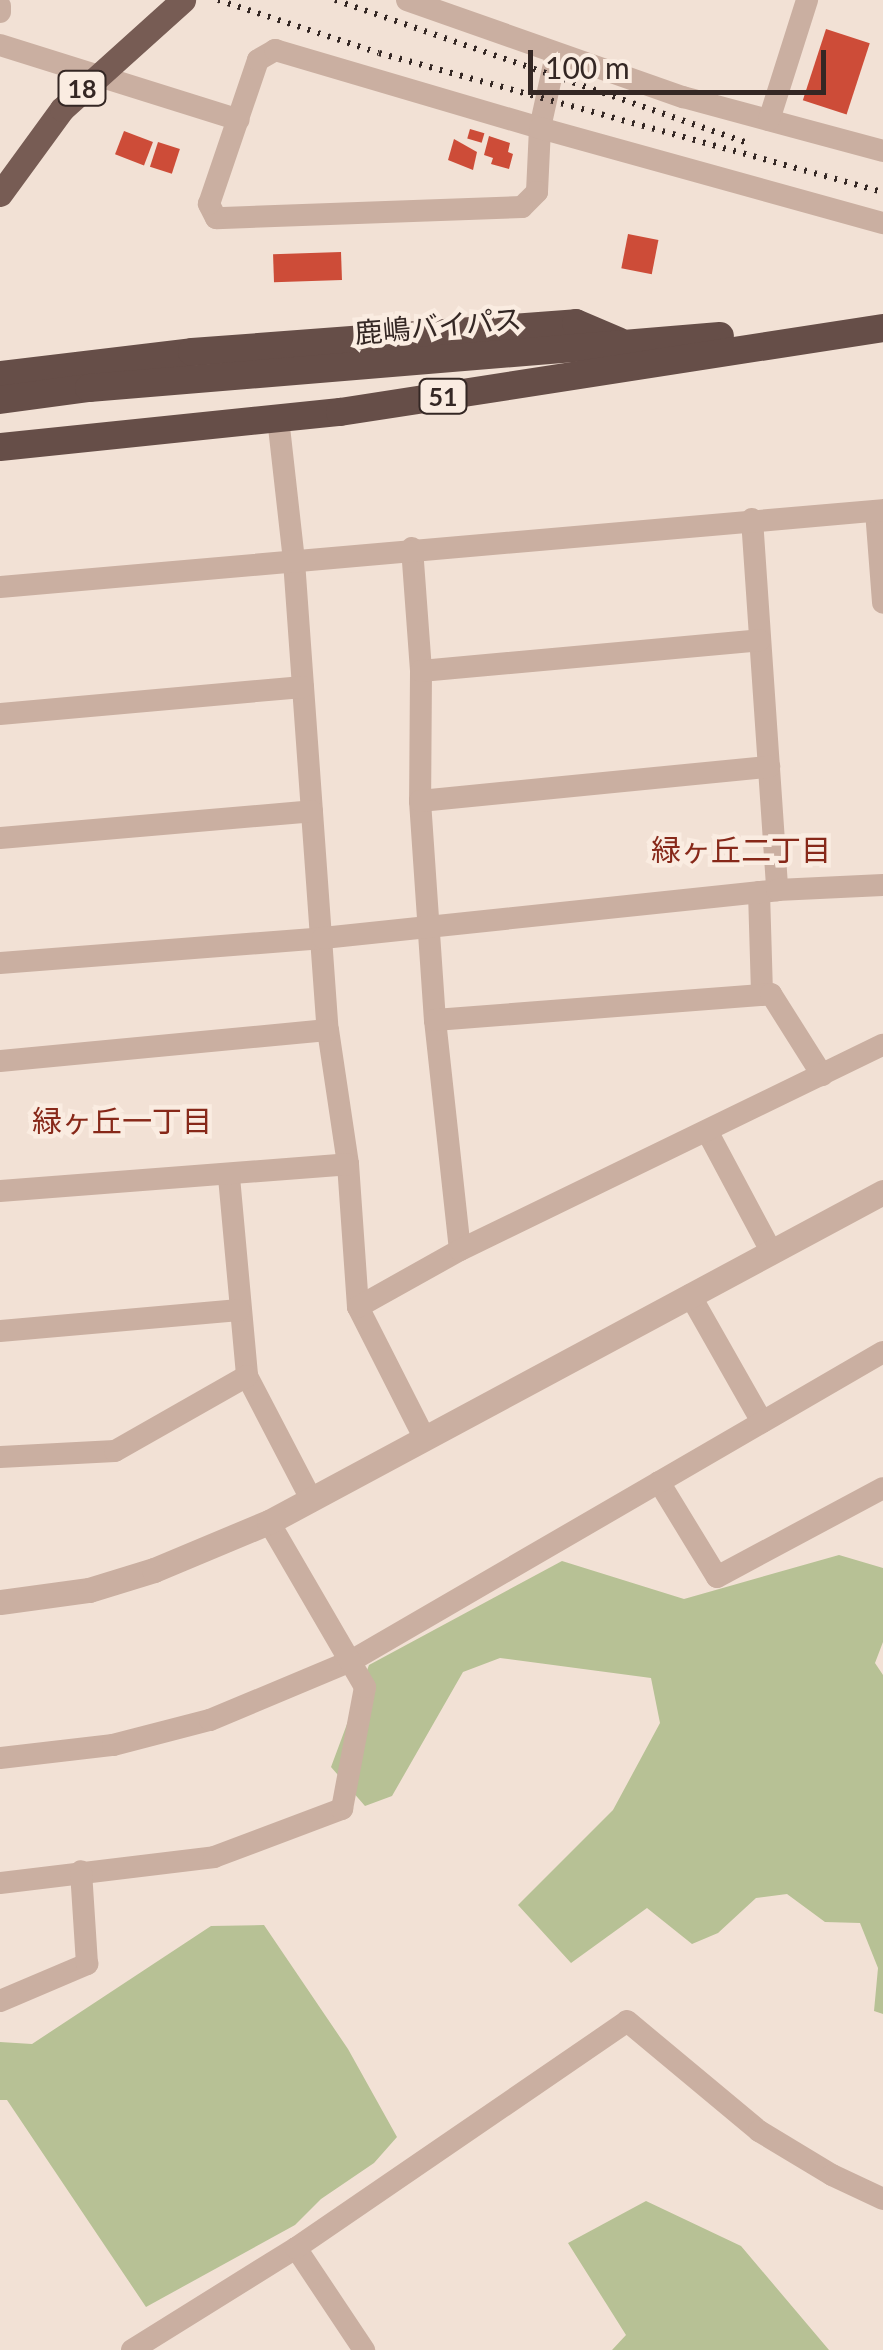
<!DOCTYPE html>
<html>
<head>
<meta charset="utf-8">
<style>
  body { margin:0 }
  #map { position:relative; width:883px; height:2350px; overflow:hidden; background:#f2e1d5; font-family:Lato,"Noto Sans JP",sans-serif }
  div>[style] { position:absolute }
  .green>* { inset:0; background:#b7c195 }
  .building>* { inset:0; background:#cd4c38; transform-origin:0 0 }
  .minor>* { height:22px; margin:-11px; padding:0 11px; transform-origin:11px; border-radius:11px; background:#caafa1 }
  .tertiary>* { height:25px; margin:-12.5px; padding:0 12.5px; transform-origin:12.5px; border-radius:12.5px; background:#caafa1 }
  .primary>* { height:25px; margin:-12.5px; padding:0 12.5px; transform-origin:12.5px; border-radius:12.5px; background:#775c54 }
  .trunk>* { height:28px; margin:-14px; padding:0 14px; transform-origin:14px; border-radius:14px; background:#664e48 }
  .rail>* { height:6px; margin-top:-3px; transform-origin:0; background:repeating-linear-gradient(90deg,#342724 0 2.5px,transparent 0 10.5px) }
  span { translate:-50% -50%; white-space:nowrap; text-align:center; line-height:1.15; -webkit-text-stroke:9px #faece1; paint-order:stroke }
  .shield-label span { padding:2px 8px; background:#faece1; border:2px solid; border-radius:8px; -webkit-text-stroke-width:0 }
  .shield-label { font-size:25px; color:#342724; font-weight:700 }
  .street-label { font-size:28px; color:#342724 }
  .neighbourhood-label { font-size:30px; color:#872819 }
  .scale { position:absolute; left:528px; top:50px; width:298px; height:45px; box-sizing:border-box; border:5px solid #342724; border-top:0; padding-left:12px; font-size:30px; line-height:35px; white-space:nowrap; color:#342724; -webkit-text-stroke:8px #faece1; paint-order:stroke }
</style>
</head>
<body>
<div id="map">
  <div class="green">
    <i style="clip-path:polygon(839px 1555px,883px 1568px,883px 1642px,875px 1663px,883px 1675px,883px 2014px,874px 2011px,878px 1968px,860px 1923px,825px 1922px,787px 1894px,756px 1898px,718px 1933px,692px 1944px,647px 1908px,571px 1963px,518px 1905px,613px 1810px,660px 1723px,651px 1678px,500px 1658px,463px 1672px,392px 1796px,365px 1806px,331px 1767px,369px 1665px,562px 1561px,684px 1599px)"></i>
    <i style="clip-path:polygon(264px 1925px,348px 2049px,397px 2137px,374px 2163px,321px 2199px,295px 2225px,146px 2307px,7px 2100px,0 2100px,0 2042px,32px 2044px,211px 1926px)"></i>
    <i style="clip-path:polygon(646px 2201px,741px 2246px,829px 2350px,612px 2350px,626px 2335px,568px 2243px)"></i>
  </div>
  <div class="building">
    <i style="left:826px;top:29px;width:46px;height:75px;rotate:18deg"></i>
    <i style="left:470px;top:129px;width:15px;height:10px;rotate:16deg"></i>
    <i style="left:124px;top:131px;width:31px;height:25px;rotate:21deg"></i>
    <i style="clip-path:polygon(489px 136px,510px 143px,508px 152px,513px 154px,509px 169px,491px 164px,493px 158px,484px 155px)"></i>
    <i style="clip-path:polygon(454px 139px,477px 152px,473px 170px,448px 160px)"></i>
    <i style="left:158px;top:142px;width:23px;height:26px;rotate:18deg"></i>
    <i style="left:628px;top:234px;width:31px;height:35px;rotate:11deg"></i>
    <i style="left:341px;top:252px;width:28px;height:68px;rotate:88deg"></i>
  </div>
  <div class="minor">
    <i style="left:407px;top:0;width:293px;rotate:19.4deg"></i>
    <i style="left:683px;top:97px;width:207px;rotate:15.1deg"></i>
    <i style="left:0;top:6px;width:6px;rotate:90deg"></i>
    <i style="left:0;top:45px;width:250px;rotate:17.4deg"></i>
    <i style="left:556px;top:55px;width:75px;rotate:102.4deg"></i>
    <i style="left:540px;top:128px;width:64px;rotate:92.7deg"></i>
    <i style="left:537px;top:192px;width:21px;rotate:135deg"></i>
    <i style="left:522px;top:207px;width:306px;rotate:177.9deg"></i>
    <i style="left:216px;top:218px;width:16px;rotate:-117deg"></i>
    <i style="left:209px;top:204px;width:152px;rotate:-71.2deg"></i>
    <i style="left:258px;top:60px;width:20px;rotate:-30deg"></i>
    <i style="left:275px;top:50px;width:276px;rotate:16.4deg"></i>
    <i style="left:540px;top:128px;width:356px;rotate:15.5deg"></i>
    <i style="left:769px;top:120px;width:126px;rotate:-72.4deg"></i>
    <i style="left:278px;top:418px;width:144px;rotate:83.6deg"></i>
    <i style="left:294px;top:561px;width:470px;rotate:85.9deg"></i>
    <i style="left:328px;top:1030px;width:135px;rotate:81.5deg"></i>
    <i style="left:348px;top:1164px;width:143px;rotate:86deg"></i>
    <i style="left:358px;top:1307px;width:146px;rotate:63.1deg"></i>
    <i style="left:876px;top:511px;width:92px;rotate:85.6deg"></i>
    <i style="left:752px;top:519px;width:372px;rotate:86.1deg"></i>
    <i style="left:412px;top:548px;width:123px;rotate:85.8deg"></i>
    <i style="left:421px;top:671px;width:130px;rotate:90.4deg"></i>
    <i style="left:420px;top:801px;width:220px;rotate:86.1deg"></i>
    <i style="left:435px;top:1020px;width:231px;rotate:83.8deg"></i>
    <i style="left:0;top:587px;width:886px;rotate:-4.98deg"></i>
    <i style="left:421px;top:671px;width:340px;rotate:-5.2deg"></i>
    <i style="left:0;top:714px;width:304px;rotate:-5.1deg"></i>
    <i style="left:420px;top:801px;width:351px;rotate:-5.6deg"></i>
    <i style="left:0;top:838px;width:313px;rotate:-4.9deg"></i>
    <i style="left:759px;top:892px;width:103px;rotate:88.3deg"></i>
    <i style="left:0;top:963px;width:324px;rotate:-4.4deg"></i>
    <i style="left:323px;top:938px;width:457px;rotate:-6deg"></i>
    <i style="left:777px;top:890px;width:106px;rotate:-2.7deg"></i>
    <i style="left:435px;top:1020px;width:337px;rotate:-4.4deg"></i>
    <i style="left:771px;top:994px;width:96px;rotate:57.8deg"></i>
    <i style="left:0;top:1061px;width:329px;rotate:-5.4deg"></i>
    <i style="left:707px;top:1131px;width:136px;rotate:61.9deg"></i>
    <i style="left:229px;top:1177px;width:200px;rotate:84.8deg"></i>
    <i style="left:247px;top:1376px;width:136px;rotate:62.5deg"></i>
    <i style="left:0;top:1191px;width:349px;rotate:-4.4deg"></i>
    <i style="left:690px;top:1295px;width:146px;rotate:60.4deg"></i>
    <i style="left:358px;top:1307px;width:117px;rotate:-29.2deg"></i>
    <i style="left:460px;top:1250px;width:470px;rotate:-25.9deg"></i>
    <i style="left:0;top:1331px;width:240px;rotate:-5deg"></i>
    <i style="left:0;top:1457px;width:115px;rotate:-3deg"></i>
    <i style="left:115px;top:1451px;width:152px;rotate:-29.6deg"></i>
    <i style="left:659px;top:1482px;width:111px;rotate:58.6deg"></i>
    <i style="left:717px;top:1577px;width:188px;rotate:-28.2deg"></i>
    <i style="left:0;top:1758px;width:114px;rotate:-6.6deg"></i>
    <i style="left:113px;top:1745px;width:100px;rotate:-14.5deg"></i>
    <i style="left:210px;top:1720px;width:153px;rotate:-22.7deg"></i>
    <i style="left:351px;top:1661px;width:615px;rotate:-30.15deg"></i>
    <i style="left:0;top:1883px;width:216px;rotate:-6.9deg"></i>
    <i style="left:214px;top:1857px;width:137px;rotate:-20.6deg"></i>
    <i style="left:342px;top:1809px;width:124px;rotate:-79.3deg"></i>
    <i style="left:365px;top:1687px;width:191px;rotate:-120.2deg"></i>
    <i style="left:0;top:2001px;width:95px;rotate:-23deg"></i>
    <i style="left:87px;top:1964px;width:93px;rotate:-93.7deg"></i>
    <i style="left:296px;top:2248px;width:123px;rotate:56.3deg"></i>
    <i style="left:132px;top:2350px;width:193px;rotate:-31.9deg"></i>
    <i style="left:296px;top:2248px;width:401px;rotate:-34.4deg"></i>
    <i style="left:627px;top:2021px;width:172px;rotate:39.8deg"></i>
    <i style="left:759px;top:2131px;width:85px;rotate:31.1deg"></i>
    <i style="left:832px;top:2175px;width:56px;rotate:25.2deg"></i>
  </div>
  <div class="tertiary">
    <i style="left:0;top:1602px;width:90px;rotate:-7.7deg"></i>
    <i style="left:89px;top:1590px;width:68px;rotate:-17.1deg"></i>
    <i style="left:154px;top:1570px;width:125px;rotate:-22.7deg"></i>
    <i style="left:269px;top:1522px;width:697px;rotate:-28.26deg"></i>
  </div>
  <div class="primary">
    <i style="left:0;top:194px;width:105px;rotate:-53.9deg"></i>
    <i style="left:62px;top:109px;width:163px;rotate:-42deg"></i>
  </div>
  <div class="trunk">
    <i style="left:0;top:375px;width:193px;rotate:-6.8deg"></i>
    <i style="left:192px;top:352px;width:385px;rotate:-4.3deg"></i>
    <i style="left:576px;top:323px;width:46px;rotate:23.2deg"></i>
    <i style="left:0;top:400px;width:90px;rotate:-7.7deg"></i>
    <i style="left:89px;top:388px;width:633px;rotate:-4.71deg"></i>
    <i style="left:0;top:447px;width:342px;rotate:-5.9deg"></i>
    <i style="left:340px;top:412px;width:549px;rotate:-8.79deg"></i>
  </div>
  <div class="rail">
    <i style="left:218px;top:0;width:169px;rotate:18.2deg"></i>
    <i style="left:379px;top:53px;width:523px;rotate:15.42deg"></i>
    <i style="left:335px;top:0;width:435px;rotate:19.1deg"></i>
  </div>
  <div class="shield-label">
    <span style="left:82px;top:88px">18</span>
    <span style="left:443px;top:396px">51</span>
  </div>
  <div class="street-label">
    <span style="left:438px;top:325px;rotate:-5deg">鹿嶋バイパス</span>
  </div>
  <div class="neighbourhood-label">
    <span style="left:741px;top:849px">緑ヶ丘二丁目</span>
    <span style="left:122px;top:1120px">緑ヶ丘一丁目</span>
  </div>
  <div class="scale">100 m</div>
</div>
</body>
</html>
